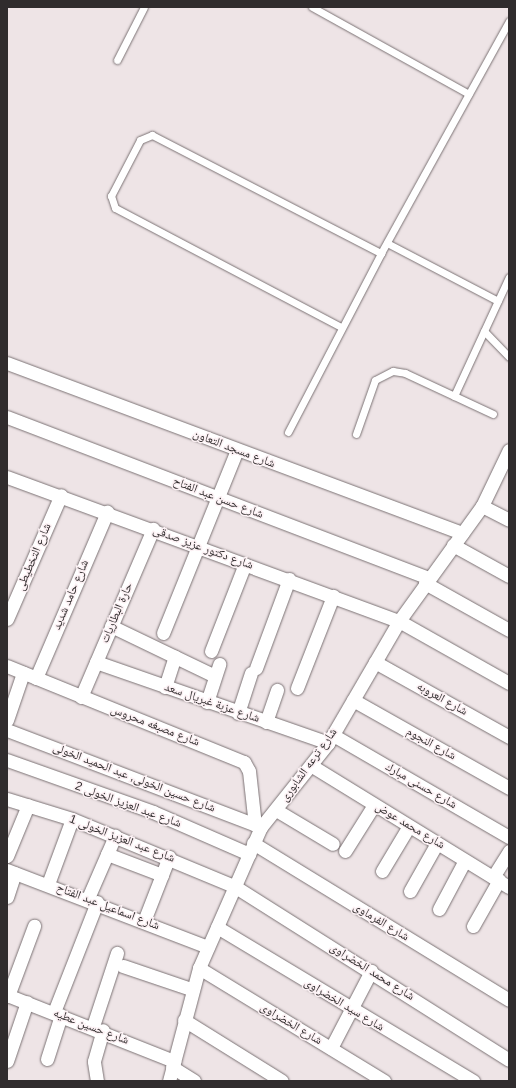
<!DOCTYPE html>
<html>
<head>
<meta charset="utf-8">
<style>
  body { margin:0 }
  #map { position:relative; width:516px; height:1088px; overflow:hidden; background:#eee4e6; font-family:Arial,"Noto Naskh Arabic",sans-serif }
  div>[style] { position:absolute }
  .roads { filter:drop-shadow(0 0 1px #7b7274) drop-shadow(0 0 1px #7b7274) }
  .service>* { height:7px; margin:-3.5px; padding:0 3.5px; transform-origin:3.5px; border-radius:3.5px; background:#fff }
  .minor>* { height:13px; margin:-6.5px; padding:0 6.5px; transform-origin:6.5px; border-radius:6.5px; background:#fff }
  span { translate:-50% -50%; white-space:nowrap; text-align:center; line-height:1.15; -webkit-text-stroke:3px #fcf1f4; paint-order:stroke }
  .street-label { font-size:12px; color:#302c2d }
  .frame { position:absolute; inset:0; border:8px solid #302c2d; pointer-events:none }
</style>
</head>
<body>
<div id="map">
  <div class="roads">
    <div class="service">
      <i style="left:312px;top:7px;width:179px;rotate:29deg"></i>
      <i style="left:117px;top:60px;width:59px;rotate:-63deg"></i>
      <i style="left:387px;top:243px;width:125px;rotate:27.6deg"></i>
      <i style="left:341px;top:327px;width:255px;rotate:-152.2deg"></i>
      <i style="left:115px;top:208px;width:13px;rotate:-108deg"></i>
      <i style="left:111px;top:196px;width:63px;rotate:-62.6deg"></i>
      <i style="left:140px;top:140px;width:13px;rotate:-23deg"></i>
      <i style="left:152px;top:135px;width:258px;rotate:27.3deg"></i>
      <i style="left:484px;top:331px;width:36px;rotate:46deg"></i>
      <i style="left:454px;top:396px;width:131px;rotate:-65.2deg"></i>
      <i style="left:288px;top:432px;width:202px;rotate:-62.5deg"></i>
      <i style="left:381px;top:253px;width:265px;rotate:-61.1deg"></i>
      <i style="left:356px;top:434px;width:57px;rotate:-70.6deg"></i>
      <i style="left:375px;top:380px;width:20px;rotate:-27deg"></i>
      <i style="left:393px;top:371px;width:12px;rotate:9deg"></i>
      <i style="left:405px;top:373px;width:97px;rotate:25deg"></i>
    </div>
    <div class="minor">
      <i style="left:7px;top:363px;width:486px;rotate:20.5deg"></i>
      <i style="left:7px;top:417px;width:452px;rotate:20.9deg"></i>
      <i style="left:7px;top:477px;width:418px;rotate:20.2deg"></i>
      <i style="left:399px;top:621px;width:126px;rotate:29.4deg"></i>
      <i style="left:482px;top:506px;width:30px;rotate:27deg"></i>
      <i style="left:453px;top:545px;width:64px;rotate:29deg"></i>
      <i style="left:425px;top:583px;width:96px;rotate:29.2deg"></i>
      <i style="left:7px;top:619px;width:135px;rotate:-66.5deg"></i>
      <i style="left:111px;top:626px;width:115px;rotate:25.7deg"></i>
      <i style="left:163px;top:633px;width:197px;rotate:-68deg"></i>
      <i style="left:211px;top:651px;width:93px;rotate:-68.7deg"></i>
      <i style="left:96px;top:662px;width:246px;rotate:19.2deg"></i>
      <i style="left:375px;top:662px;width:154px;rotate:29.2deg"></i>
      <i style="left:7px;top:666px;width:256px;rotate:22.1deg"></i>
      <i style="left:244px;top:762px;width:10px;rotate:61deg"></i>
      <i style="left:249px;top:771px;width:54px;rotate:83.7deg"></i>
      <i style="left:256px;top:668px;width:95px;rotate:-69.7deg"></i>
      <i style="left:36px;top:678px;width:181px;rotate:-66.8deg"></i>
      <i style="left:165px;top:687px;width:32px;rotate:-72deg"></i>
      <i style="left:297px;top:688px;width:99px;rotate:-68.6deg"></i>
      <i style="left:81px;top:697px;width:183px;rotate:-66.8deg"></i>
      <i style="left:353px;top:700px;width:179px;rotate:29.4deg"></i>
      <i style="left:207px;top:702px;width:40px;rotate:-72deg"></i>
      <i style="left:238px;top:713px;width:42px;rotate:-72deg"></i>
      <i style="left:7px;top:720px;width:50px;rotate:-71.2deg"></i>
      <i style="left:266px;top:722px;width:34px;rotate:-71deg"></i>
      <i style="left:7px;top:730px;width:272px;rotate:20.9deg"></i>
      <i style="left:333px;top:735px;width:203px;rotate:30.1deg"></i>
      <i style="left:7px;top:760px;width:155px;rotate:19.6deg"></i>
      <i style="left:153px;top:812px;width:105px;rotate:23.6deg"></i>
      <i style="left:312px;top:766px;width:231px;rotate:31.6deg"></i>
      <i style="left:7px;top:799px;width:68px;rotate:17.1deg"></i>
      <i style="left:72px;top:819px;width:175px;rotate:22.5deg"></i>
      <i style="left:234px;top:886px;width:325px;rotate:32.3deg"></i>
      <i style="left:276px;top:810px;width:66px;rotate:30.8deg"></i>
      <i style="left:253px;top:843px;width:300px;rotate:31.5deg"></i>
      <i style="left:345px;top:851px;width:54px;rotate:-57.8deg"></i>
      <i style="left:107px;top:854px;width:59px;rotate:20.9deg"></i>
      <i style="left:7px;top:856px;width:55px;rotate:-67.6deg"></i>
      <i style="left:7px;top:870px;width:215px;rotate:21deg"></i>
      <i style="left:382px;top:871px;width:52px;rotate:-59deg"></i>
      <i style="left:493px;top:877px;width:31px;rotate:-58deg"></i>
      <i style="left:48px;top:884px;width:69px;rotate:-69.7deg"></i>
      <i style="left:410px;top:891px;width:55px;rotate:-60.6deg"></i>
      <i style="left:7px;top:897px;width:25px;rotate:-72deg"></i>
      <i style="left:88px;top:898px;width:68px;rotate:-66.5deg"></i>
      <i style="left:439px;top:909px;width:55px;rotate:-62deg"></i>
      <i style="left:144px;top:921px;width:69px;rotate:-68.7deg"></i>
      <i style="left:473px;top:926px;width:53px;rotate:-60.5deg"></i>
      <i style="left:217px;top:927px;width:299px;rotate:31deg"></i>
      <i style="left:123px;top:966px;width:72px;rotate:18.7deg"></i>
      <i style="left:199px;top:968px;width:217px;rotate:31.4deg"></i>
      <i style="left:7px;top:995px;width:180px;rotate:21.6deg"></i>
      <i style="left:8px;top:996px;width:75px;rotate:-69.6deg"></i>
      <i style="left:54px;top:1012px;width:118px;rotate:-68.6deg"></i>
      <i style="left:184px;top:1020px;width:115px;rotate:31.9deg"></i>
      <i style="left:93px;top:1026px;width:77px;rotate:-71.8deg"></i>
      <i style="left:331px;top:1048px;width:87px;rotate:-62.5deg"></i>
      <i style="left:47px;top:1059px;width:46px;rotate:-72.3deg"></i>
      <i style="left:7px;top:1061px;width:62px;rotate:-71.3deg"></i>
      <i style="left:172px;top:1067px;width:26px;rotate:32deg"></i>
      <i style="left:97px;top:1081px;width:20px;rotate:-99deg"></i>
      <i style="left:94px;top:1061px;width:32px;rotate:-74deg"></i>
      <i style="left:169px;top:1081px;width:117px;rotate:-75.1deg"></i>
      <i style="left:199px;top:968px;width:154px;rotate:-66.3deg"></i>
      <i style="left:261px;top:827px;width:107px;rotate:-51.4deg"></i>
      <i style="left:328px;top:743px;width:141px;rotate:-59.8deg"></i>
      <i style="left:399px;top:621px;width:142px;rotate:-54.2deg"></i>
      <i style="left:482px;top:506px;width:62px;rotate:-64.3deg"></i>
    </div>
  </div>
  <div class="street-label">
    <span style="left:234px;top:449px;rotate:21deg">شارع مسجد التعاون</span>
    <span style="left:218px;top:498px;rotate:21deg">شارع حسن عبد الفتاح</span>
    <span style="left:203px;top:548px;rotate:20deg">شارع دكتور عزيز صدقى</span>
    <span style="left:34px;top:557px;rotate:-67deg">شارع التخطيطى</span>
    <span style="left:71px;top:595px;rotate:-67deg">شارع حامد شديد</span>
    <span style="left:117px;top:613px;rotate:-67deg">حارة البطاريات</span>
    <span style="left:442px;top:699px;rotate:29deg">شارع العروبه</span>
    <span style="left:212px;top:703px;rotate:19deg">شارع عزبة غبريال سعد</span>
    <span style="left:155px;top:726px;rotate:21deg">شارع مصبغه محروس</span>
    <span style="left:431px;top:744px;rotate:29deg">شارع النجوم</span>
    <span style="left:309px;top:765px;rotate:-54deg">شارع ترعه الشابورى</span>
    <span style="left:134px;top:778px;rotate:21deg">شارع حسين الخولى, عبد الحميد الخولى</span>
    <span style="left:421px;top:786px;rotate:30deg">شارع حسنى مبارك</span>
    <span style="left:128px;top:805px;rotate:20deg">شارع عبد العزيز الخولى 2</span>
    <span style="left:410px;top:826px;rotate:31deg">شارع محمد عوض</span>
    <span style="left:122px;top:839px;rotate:21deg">شارع عبد العزيز الخولى 1</span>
    <span style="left:108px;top:907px;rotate:21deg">شارع اسماعيل عبد الفتاح</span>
    <span style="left:381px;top:922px;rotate:31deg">شارع الفرماوى</span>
    <span style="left:372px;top:972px;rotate:32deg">شارع محمد الخضراوى</span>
    <span style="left:344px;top:1005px;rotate:31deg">شارع سيد الخضراوى</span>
    <span style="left:291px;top:1024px;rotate:31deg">شارع الخضراوى</span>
    <span style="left:91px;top:1027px;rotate:21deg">شارع حسين عطيه</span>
  </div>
  <div class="frame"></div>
</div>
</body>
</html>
